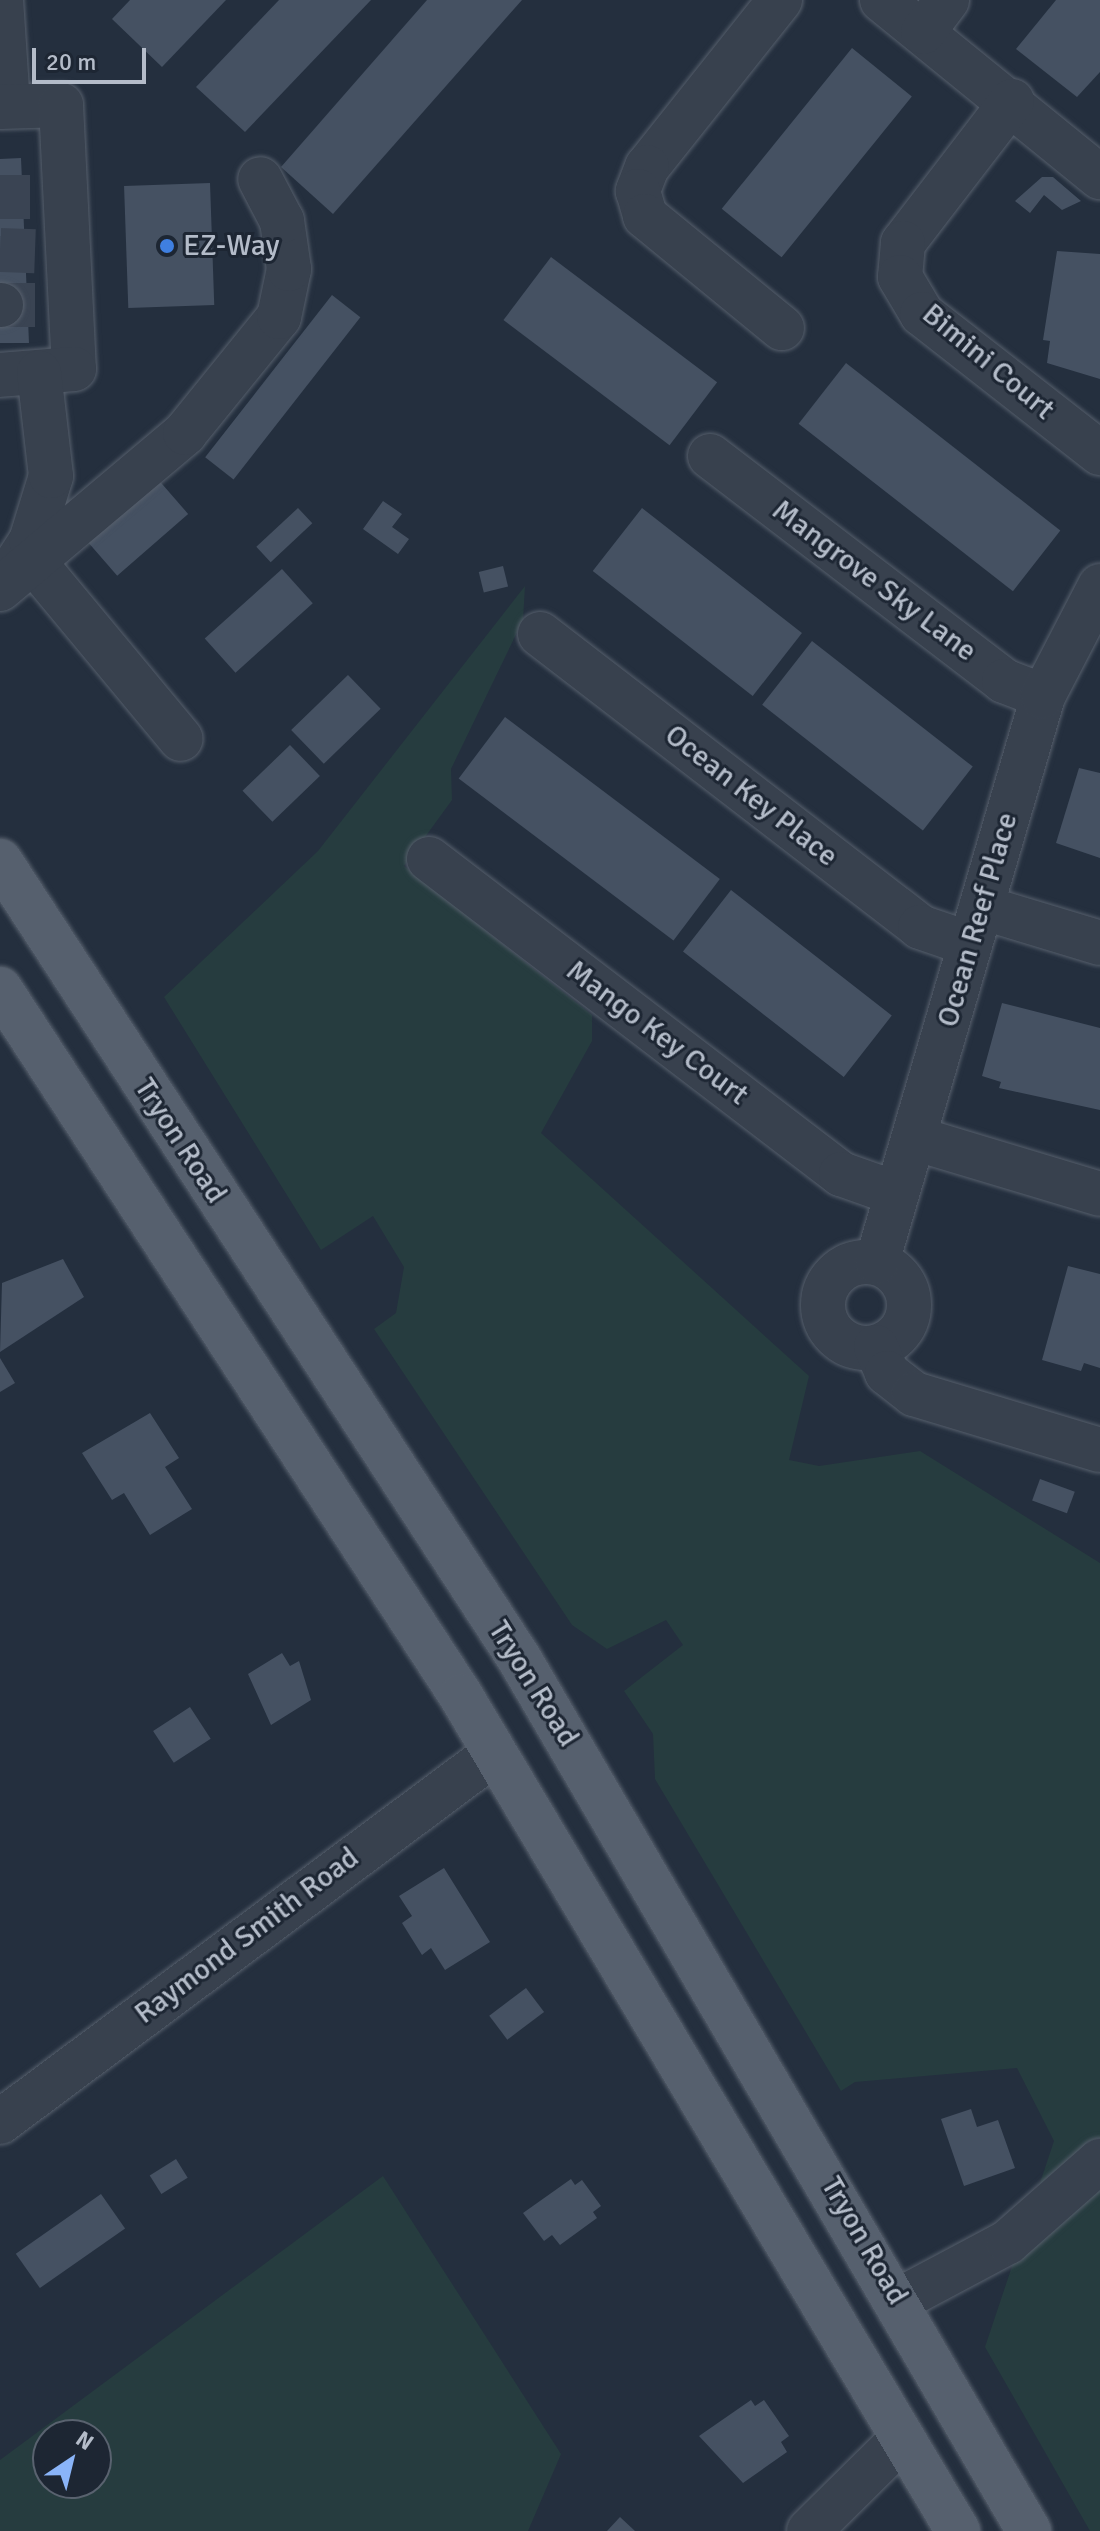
<!DOCTYPE html>
<html>
<head>
<meta charset="utf-8">
<style>
  body { margin:0 }
  #map { position:relative; width:1100px; height:2531px; overflow:hidden; background:#242f3e; font-family:Signika,sans-serif }
  div>[style] { position:absolute }
  .green>* { inset:0; background:#263c3f }
  .building>* { inset:0; background:#455162; transform-origin:0 0 }
  .minor-tunnel>* { height:44px; margin-top:-22px; transform-origin:0; background:repeating-linear-gradient(90deg,#3a4453 0 44px,transparent 0 66px) }
  .roads { filter:drop-shadow(0 0 2px #565f6c) drop-shadow(0 0 2px #565f6c) }
  .minor>* { height:44px; margin:-22px; padding:0 22px; transform-origin:22px; border-radius:22px; background:#38414e }
  .minor>.ring { margin:-22px; padding:0; box-sizing:content-box; background:none; border:44px solid #38414e; border-radius:50% }
  .major>* { height:44px; margin:-22px; padding:0 22px; transform-origin:22px; border-radius:22px; background:#56606e }
  .dots>* { width:22px; height:22px; translate:-50% -50%; box-sizing:border-box; border:4px solid #1d2633; border-radius:50% }
  span { translate:-50% -50%; white-space:nowrap; text-align:center; line-height:1.15; -webkit-text-stroke:6px #1d2633; paint-order:stroke }
  .poi-label { font-size:30px; color:#b4bcc9 }
  .left { translate:0 -50%; text-align:left }
  .street-label { font-size:30px; color:#b4bcc9 }
  .north { position:absolute; left:32px; top:2419px; width:80px; height:80px; box-sizing:border-box; background:#1d2633; border:2px solid #59626f; border-radius:50%; rotate:35deg; font-size:22px; font-weight:700; line-height:32px; text-align:center; color:#b4bcc9 }
  .north::after { content:''; display:block; margin:auto; width:28px; height:36px; background:#8ab4f8; clip-path:polygon(50% 0,100% 100%,50% 72%,0 100%) }
  .scale { position:absolute; left:32px; top:48px; width:114px; height:36px; box-sizing:border-box; border:4px solid #b4bcc9; border-top:0; padding-left:10px; font-size:24px; line-height:28px; white-space:nowrap; color:#b4bcc9; -webkit-text-stroke:6px #1d2633; paint-order:stroke }
</style>
</head>
<body>
<div id="map">
  <div class="green">
    <i style="clip-path:polygon(525px 586px,523px 620px,451px 769px,452px 800px,404px 866px,592px 1015px,592px 1041px,541px 1133px,809px 1376px,789px 1460px,819px 1466px,920px 1451px,1100px 1563px,1100px 2531px,1090px 2531px,985px 2347px,1054px 2141px,1017px 2068px,855px 2082px,841px 2091px,655px 1779px,653px 1734px,624px 1691px,683px 1645px,666px 1620px,607px 1649px,572px 1625px,374px 1329px,396px 1313px,404px 1267px,373px 1216px,321px 1250px,164px 997px,318px 851px)"></i>
    <i style="clip-path:polygon(evenodd,383px 2176px,561px 2454px,528px 2531px,0 2531px,0 2460px,383px 2176px,48px 2435px,96px 2435px,96px 2483px,48px 2483px,48px 2435px)"></i>
  </div>
  <div class="building">
    <i style="clip-path:polygon(130px 0,226px 0,162px 67px,112px 19px)"></i>
    <i style="clip-path:polygon(279px 0,371px 0,245px 132px,196px 87px)"></i>
    <i style="clip-path:polygon(427px 0,522px 0,333px 214px,281px 167px)"></i>
    <i style="clip-path:polygon(1056px 0,1100px 0,1100px 72px,1077px 97px,1016px 49px)"></i>
    <i style="left:852px;top:48px;width:77px;height:207px;rotate:39deg"></i>
    <i style="clip-path:polygon(21px 158px,29px 343px,0 343px,0 159px)"></i>
    <i style="clip-path:polygon(1042px 177px,1053px 177px,1081px 201px,1062px 210px,1044px 195px,1030px 213px,1015px 201px)"></i>
    <i style="left:210px;top:183px;width:122px;height:86px;rotate:88deg"></i>
    <i style="clip-path:polygon(1057px 251px,1100px 254px,1100px 379px,1047px 363px,1050px 341px,1043px 340px)"></i>
    <i style="left:551px;top:257px;width:208px;height:79px;rotate:37deg"></i>
    <i style="left:332px;top:295px;width:36px;height:206px;rotate:38deg"></i>
    <i style="left:846px;top:363px;width:272px;height:77px;rotate:38deg"></i>
    <i style="left:156px;top:477px;width:49px;height:94px;rotate:49deg"></i>
    <i style="clip-path:polygon(383px 501px,402px 514px,392px 527px,409px 539px,398px 554px,363px 529px)"></i>
    <i style="left:298px;top:508px;width:21px;height:57px;rotate:47deg"></i>
    <i style="left:642px;top:508px;width:203px;height:80px;rotate:38deg"></i>
    <i style="left:503px;top:566px;width:21px;height:25px;rotate:76deg"></i>
    <i style="left:282px;top:569px;width:46px;height:104px;rotate:48deg"></i>
    <i style="left:812px;top:641px;width:204px;height:81px;rotate:38deg"></i>
    <i style="left:348px;top:675px;width:47px;height:79px;rotate:46deg"></i>
    <i style="left:505px;top:717px;width:269px;height:77px;rotate:37deg"></i>
    <i style="left:290px;top:745px;width:43px;height:66px;rotate:46deg"></i>
    <i style="clip-path:polygon(1079px 768px,1100px 773px,1100px 858px,1056px 843px)"></i>
    <i style="left:731px;top:890px;width:204px;height:78px;rotate:38deg"></i>
    <i style="clip-path:polygon(1002px 1003px,1100px 1028px,1100px 1110px,999px 1088px,1001px 1082px,982px 1076px)"></i>
    <i style="clip-path:polygon(63px 1259px,84px 1297px,0 1352px,2px 1283px)"></i>
    <i style="clip-path:polygon(1068px 1266px,1100px 1274px,1100px 1368px,1084px 1363px,1081px 1371px,1042px 1360px)"></i>
    <i style="clip-path:polygon(0 1358px,15px 1383px,0 1392px)"></i>
    <i style="clip-path:polygon(150px 1413px,179px 1458px,165px 1467px,192px 1509px,150px 1535px,124px 1493px,112px 1500px,82px 1453px)"></i>
    <i style="left:1040px;top:1479px;width:37px;height:23px;rotate:20deg"></i>
    <i style="clip-path:polygon(282px 1653px,290px 1666px,299px 1661px,311px 1700px,271px 1725px,248px 1674px)"></i>
    <i style="left:190px;top:1707px;width:38px;height:44px;rotate:57deg"></i>
    <i style="clip-path:polygon(444px 1868px,490px 1942px,445px 1970px,431px 1948px,422px 1955px,402px 1923px,412px 1916px,399px 1896px)"></i>
    <i style="left:526px;top:1988px;width:30px;height:46px;rotate:53deg"></i>
    <i style="clip-path:polygon(971px 2109px,977px 2127px,998px 2120px,1015px 2168px,964px 2186px,941px 2119px)"></i>
    <i style="left:176px;top:2159px;width:22px;height:31px;rotate:58deg"></i>
    <i style="clip-path:polygon(571px 2179px,575px 2185px,582px 2180px,601px 2206px,593px 2212px,597px 2218px,560px 2245px,552px 2235px,544px 2241px,523px 2213px)"></i>
    <i style="left:101px;top:2194px;width:42px;height:104px;rotate:55deg"></i>
    <i style="clip-path:polygon(751px 2400px,755px 2406px,764px 2400px,789px 2436px,781px 2442px,787px 2452px,743px 2483px,699px 2436px)"></i>
    <i style="clip-path:polygon(620px 2517px,635px 2531px,607px 2531px)"></i>
  </div>
  <div class="minor-tunnel">
    <i style="left:0;top:197px;width:30px"></i>
    <i style="left:0;top:250px;width:35px;rotate:2deg"></i>
    <i style="left:1px;top:305px;width:34px"></i>
  </div>
  <div class="roads">
    <div class="minor">
      <i style="left:1px;top:0;width:106px;rotate:86.2deg"></i>
      <i style="left:780px;top:0;width:213px;rotate:128.5deg"></i>
      <i style="left:647px;top:167px;width:26px;rotate:111deg"></i>
      <i style="left:638px;top:191px;width:26px;rotate:74deg"></i>
      <i style="left:645px;top:216px;width:177px;rotate:39.3deg"></i>
      <i style="left:882px;top:0;width:281px;rotate:39.1deg"></i>
      <i style="left:923px;top:32px;width:40px;rotate:-53deg"></i>
      <i style="left:1012px;top:101px;width:179px;rotate:127.5deg"></i>
      <i style="left:903px;top:243px;width:34px;rotate:95deg"></i>
      <i style="left:900px;top:277px;width:43px;rotate:59.3deg"></i>
      <i style="left:922px;top:314px;width:226px;rotate:38deg"></i>
      <i style="left:0;top:107px;width:61px;rotate:-1.9deg"></i>
      <i style="left:61px;top:105px;width:264px;rotate:87.2deg"></i>
      <i style="left:74px;top:369px;width:74px;rotate:175.4deg"></i>
      <i style="left:0;top:305px;width:1px"></i>
      <i style="left:710px;top:456px;width:370px;rotate:37.4deg"></i>
      <i style="left:1004px;top:681px;width:42px;rotate:21deg"></i>
      <i style="left:33px;top:561px;width:231px;rotate:50.3deg"></i>
      <i style="left:12px;top:570px;width:35px;rotate:-57deg"></i>
      <i style="left:31px;top:541px;width:68px;rotate:-72.9deg"></i>
      <i style="left:51px;top:476px;width:104px;rotate:-96.6deg"></i>
      <i style="left:0;top:589px;width:242px;rotate:-40.1deg"></i>
      <i style="left:185px;top:433px;width:149px;rotate:-51deg"></i>
      <i style="left:279px;top:317px;width:49px;rotate:-78.2deg"></i>
      <i style="left:289px;top:269px;width:49px;rotate:-98.3deg"></i>
      <i style="left:282px;top:221px;width:47px;rotate:-117.6deg"></i>
      <i style="left:540px;top:634px;width:480px;rotate:37.6deg"></i>
      <i style="left:920px;top:927px;width:53px;rotate:18.8deg"></i>
      <i style="left:429px;top:859px;width:519px;rotate:37.4deg"></i>
      <i style="left:841px;top:1174px;width:54px;rotate:19.4deg"></i>
      <i style="left:981px;top:907px;width:124px;rotate:16.8deg"></i>
      <i style="left:917px;top:1139px;width:191px;rotate:16.7deg"></i>
      <i class="ring" style="left:823px;top:1262px;width:42px;height:42px"></i>
      <i style="left:877px;top:1262px;width:590px;rotate:-73.65deg"></i>
      <i style="left:1043px;top:696px;width:124px;rotate:-62.6deg"></i>
      <i style="left:876px;top:1347px;width:28px;rotate:67deg"></i>
      <i style="left:887px;top:1373px;width:34px;rotate:38deg"></i>
      <i style="left:914px;top:1394px;width:194px;rotate:16.8deg"></i>
      <i style="left:0;top:2122px;width:617px;rotate:-36.7deg"></i>
      <i style="left:899px;top:2300px;width:123px;rotate:-28deg"></i>
      <i style="left:1008px;top:2242px;width:123px;rotate:-41.4deg"></i>
      <i style="left:809px;top:2531px;width:131px;rotate:-44.7deg"></i>
    </div>
    <div class="major">
      <i style="left:0;top:861px;width:953px;rotate:56.94deg"></i>
      <i style="left:520px;top:1660px;width:1009px;rotate:59.7deg"></i>
      <i style="left:0;top:989px;width:844px;rotate:56.89deg"></i>
      <i style="left:461px;top:1696px;width:972px;rotate:59.24deg"></i>
    </div>
  </div>
  <div class="dots">
    <i style="left:167px;top:246px;background:#3f7fe0"></i>
  </div>
  <div class="poi-label">
    <span class="left" style="left:183px;top:246px">EZ-Way</span>
  </div>
  <div class="street-label">
    <span style="left:988px;top:362px;rotate:40deg">Bimini Court</span>
    <span style="left:874px;top:581px;rotate:37deg">Mangrove Sky Lane</span>
    <span style="left:751px;top:796px;rotate:38deg">Ocean Key Place</span>
    <span style="left:978px;top:920px;rotate:-74deg">Ocean Reef Place</span>
    <span style="left:657px;top:1033px;rotate:37deg">Mango Key Court</span>
    <span style="left:180px;top:1141px;rotate:57deg">Tryon Road</span>
    <span style="left:533px;top:1684px;rotate:58deg">Tryon Road</span>
    <span style="left:247px;top:1936px;rotate:-37deg">Raymond Smith Road</span>
    <span style="left:864px;top:2241px;rotate:60deg">Tryon Road</span>
  </div>
  <div class="north">N</div>
  <div class="scale">20 m</div>
</div>
</body>
</html>
